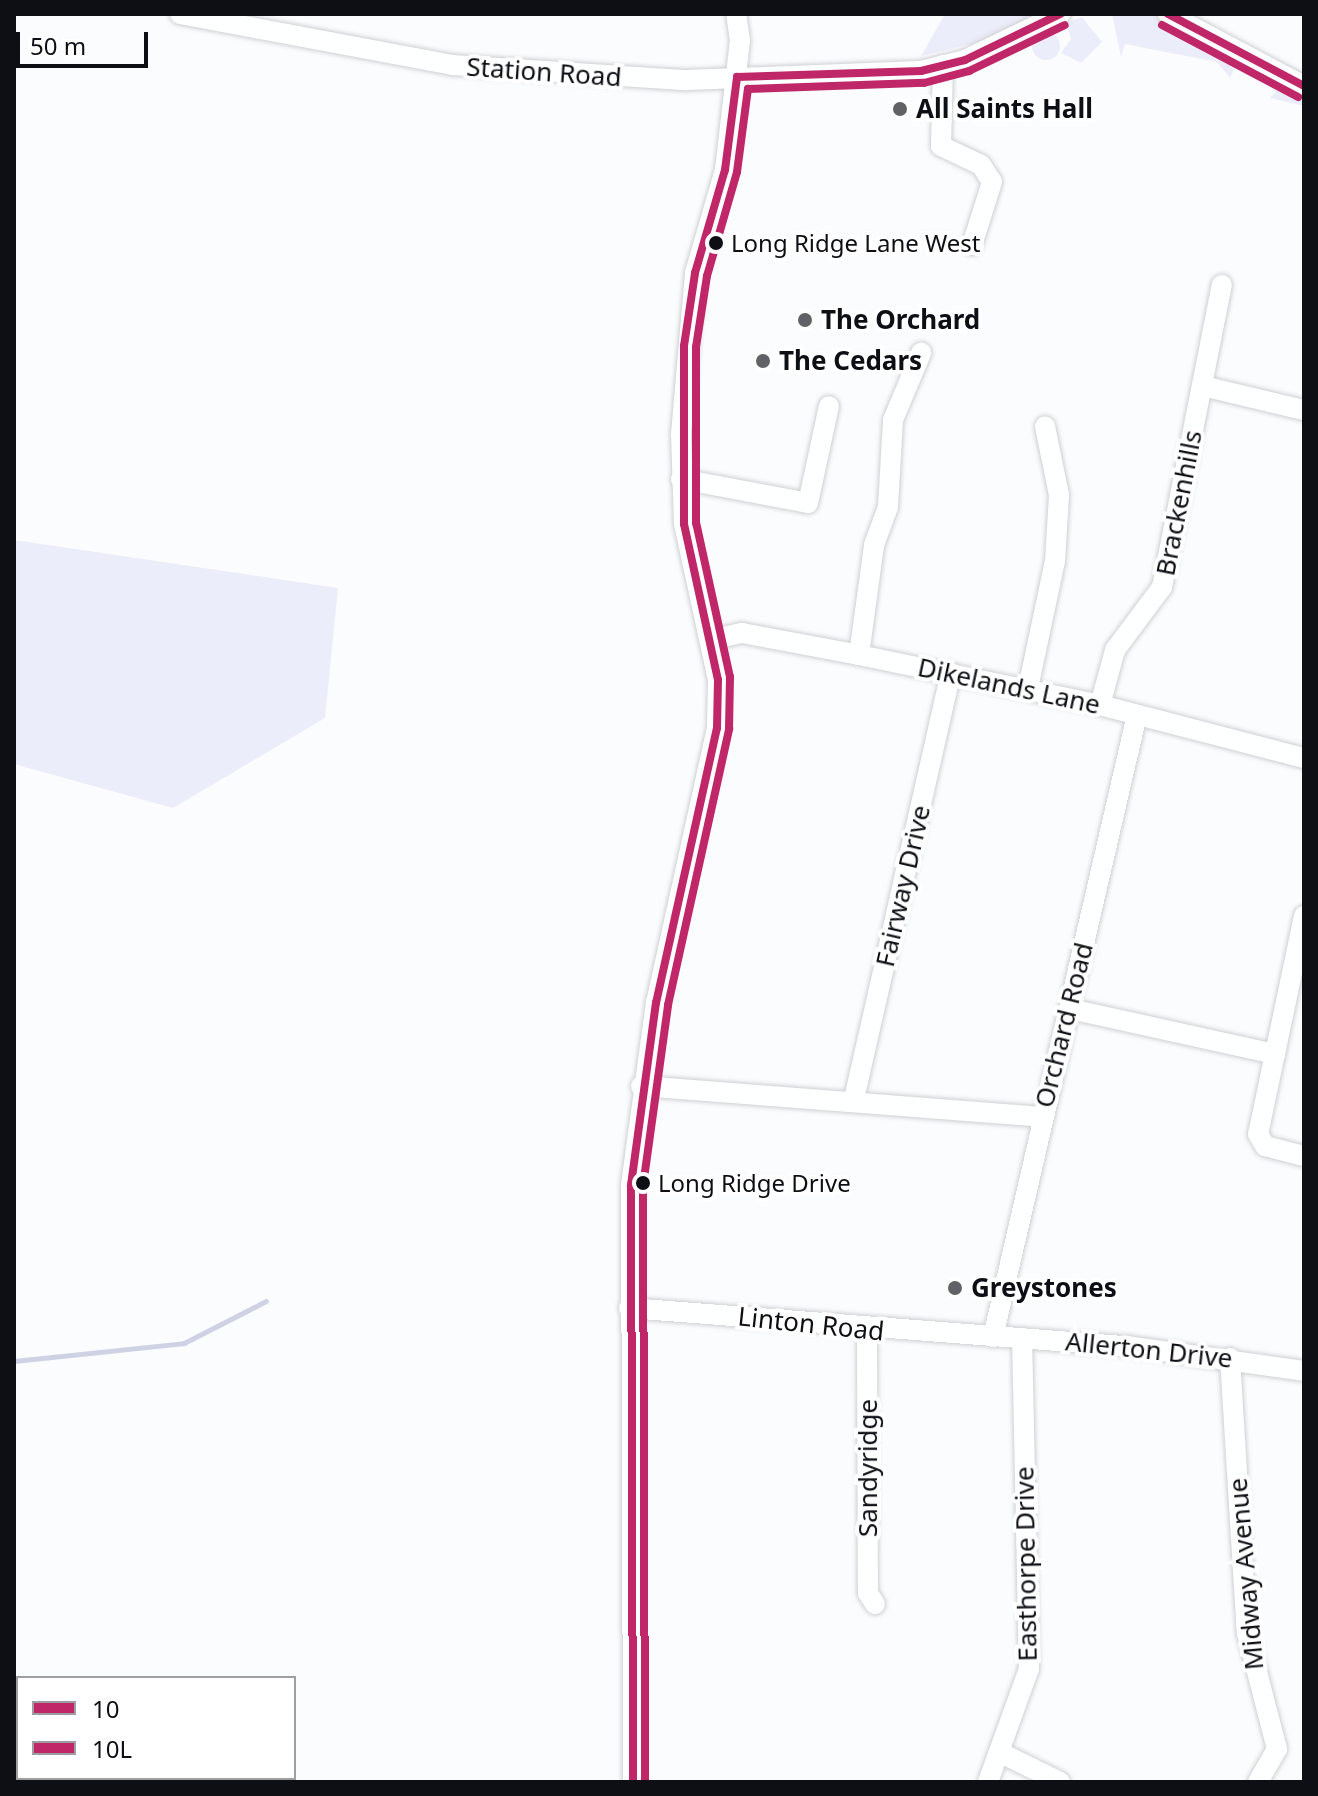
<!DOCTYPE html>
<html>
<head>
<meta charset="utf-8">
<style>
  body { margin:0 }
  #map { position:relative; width:1318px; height:1796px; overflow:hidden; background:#fbfcfd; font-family:"Noto Sans",sans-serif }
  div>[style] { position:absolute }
  .green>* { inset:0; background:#ecedfa }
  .round { border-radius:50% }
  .stream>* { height:5px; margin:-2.5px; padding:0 2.5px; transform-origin:2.5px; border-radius:2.5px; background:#cfd1e5 }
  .roads { filter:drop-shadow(0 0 2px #d0d0d4) drop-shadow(0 0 2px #d0d0d4) }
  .minor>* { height:20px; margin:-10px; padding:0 10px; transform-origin:10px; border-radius:10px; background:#feffff }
  .bus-1>* { height:8px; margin:-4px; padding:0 4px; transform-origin:4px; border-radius:4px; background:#c02769 }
  .bus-2>* { height:8px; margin:-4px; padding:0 4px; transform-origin:4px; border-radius:4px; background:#c02769 }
  .dots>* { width:22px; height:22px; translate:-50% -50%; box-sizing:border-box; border:4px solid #fff; border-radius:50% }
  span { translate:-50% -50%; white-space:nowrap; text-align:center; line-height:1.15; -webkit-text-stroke:8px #fff; paint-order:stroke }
  .bus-label { font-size:24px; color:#0e0f15 }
  .left { translate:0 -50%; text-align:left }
  .street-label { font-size:26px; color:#0e0f15 }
  .poi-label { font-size:26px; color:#0e0f15; font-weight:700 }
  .frame { position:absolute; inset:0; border:16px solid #0e0f15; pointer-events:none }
  .legend { position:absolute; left:16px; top:1676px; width:280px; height:104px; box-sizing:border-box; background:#fff; border:2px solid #9f9fa1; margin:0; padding:10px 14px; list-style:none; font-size:24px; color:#0e0f15 }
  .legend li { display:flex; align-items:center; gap:16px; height:40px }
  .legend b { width:40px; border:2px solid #9f9fa1 }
  .scale { position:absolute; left:16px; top:32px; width:132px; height:36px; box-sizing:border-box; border:4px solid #0e0f15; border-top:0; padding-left:10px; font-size:24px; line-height:28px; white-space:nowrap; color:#0e0f15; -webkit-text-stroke:6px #fff; paint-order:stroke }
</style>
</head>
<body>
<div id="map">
  <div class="green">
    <i style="clip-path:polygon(945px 14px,1038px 14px,983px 41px,921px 56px)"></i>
    <i style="clip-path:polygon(1112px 14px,1158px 16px,1238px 61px,1230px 78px,1217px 62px,1125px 44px,1121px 57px)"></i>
    <i style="clip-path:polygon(1082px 17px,1102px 42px,1081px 63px,1061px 53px,1071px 39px,1066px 23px)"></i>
    <i class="round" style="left:1032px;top:32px;width:28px;height:28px"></i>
    <i style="clip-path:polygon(1282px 85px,1304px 92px,1304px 106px,1270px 98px)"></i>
    <i style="clip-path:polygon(14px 540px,338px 588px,325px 718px,173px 808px,14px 764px)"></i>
  </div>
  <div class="stream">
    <i style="left:14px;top:1361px;width:171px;rotate:-6deg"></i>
    <i style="left:184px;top:1343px;width:92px;rotate:-27.1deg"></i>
  </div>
  <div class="roads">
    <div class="minor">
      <i style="left:180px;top:14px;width:277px;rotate:10.6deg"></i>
      <i style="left:452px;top:65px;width:235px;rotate:3.7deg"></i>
      <i style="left:687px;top:80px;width:234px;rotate:-2.2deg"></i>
      <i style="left:921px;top:71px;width:45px;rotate:-14deg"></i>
      <i style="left:965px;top:60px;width:106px;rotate:-25.8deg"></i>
      <i style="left:1168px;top:14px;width:154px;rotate:27.9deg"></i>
      <i style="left:943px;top:65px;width:81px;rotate:91.4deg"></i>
      <i style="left:941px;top:146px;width:44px;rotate:25.4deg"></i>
      <i style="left:981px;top:165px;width:20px;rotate:57deg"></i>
      <i style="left:992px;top:182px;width:66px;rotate:107.6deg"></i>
      <i style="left:1203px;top:386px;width:104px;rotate:13.4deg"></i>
      <i style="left:681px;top:479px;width:129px;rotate:10.7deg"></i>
      <i style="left:808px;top:503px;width:99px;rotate:-77.8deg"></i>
      <i style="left:711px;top:640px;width:32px;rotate:-13deg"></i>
      <i style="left:742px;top:633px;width:119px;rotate:10.6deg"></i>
      <i style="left:859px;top:655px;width:246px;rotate:11.7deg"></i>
      <i style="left:1100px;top:705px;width:211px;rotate:14.6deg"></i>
      <i style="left:859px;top:655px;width:111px;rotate:-82.2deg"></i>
      <i style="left:874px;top:545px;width:40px;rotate:-69.8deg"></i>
      <i style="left:888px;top:507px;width:87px;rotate:-86.7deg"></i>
      <i style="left:893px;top:420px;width:73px;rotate:-67.3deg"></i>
      <i style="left:1028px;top:688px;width:130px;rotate:-78deg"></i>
      <i style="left:1055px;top:561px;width:66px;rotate:-86.5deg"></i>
      <i style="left:1059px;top:495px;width:70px;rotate:-101.5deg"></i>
      <i style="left:1100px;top:705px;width:57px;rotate:-74.7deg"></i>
      <i style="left:1115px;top:650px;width:79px;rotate:-53.3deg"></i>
      <i style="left:1162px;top:587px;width:308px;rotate:-78.8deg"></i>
      <i style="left:1304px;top:916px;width:223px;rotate:101.9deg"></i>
      <i style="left:1258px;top:1134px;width:14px;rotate:60deg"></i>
      <i style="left:1265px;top:1146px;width:40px;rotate:14.4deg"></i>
      <i style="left:1070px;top:1009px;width:210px;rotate:12.4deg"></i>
      <i style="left:641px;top:1086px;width:402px;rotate:4.4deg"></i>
      <i style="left:854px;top:1099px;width:437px;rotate:-77.2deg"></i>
      <i style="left:629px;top:1308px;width:499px;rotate:4.4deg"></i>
      <i style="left:1127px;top:1346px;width:179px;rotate:8deg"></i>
      <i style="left:867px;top:1331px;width:262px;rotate:89.8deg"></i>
      <i style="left:868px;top:1593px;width:13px;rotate:58deg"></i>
      <i style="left:993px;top:1337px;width:638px;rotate:-76.97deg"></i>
      <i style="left:1230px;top:1358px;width:276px;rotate:86.5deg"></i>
      <i style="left:1247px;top:1633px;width:120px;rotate:75.5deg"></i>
      <i style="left:1277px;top:1749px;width:38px;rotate:120deg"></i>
      <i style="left:999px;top:1752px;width:68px;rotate:26.2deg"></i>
      <i style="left:633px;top:1782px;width:597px;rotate:-90.19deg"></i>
      <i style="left:631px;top:1185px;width:184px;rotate:-82.2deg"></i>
      <i style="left:656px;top:1003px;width:282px;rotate:-77.5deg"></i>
      <i style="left:717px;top:728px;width:48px;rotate:-88.8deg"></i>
      <i style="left:718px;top:680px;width:160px;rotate:-102.3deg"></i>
      <i style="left:684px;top:524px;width:90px;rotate:-91.9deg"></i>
      <i style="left:681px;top:434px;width:162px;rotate:-85deg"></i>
      <i style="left:695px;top:273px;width:107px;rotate:-73.8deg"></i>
      <i style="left:725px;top:170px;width:130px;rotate:-83.4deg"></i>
      <i style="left:740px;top:41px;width:27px;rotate:-98deg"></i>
      <i style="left:988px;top:1782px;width:120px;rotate:-70.1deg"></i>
      <i style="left:1029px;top:1669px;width:331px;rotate:-91.2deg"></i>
    </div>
  </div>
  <div class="bus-1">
    <i style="left:1168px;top:14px;width:154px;rotate:27.9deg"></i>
    <i style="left:633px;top:1782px;width:597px;rotate:-90.19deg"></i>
    <i style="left:631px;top:1185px;width:184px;rotate:-82.2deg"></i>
    <i style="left:656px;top:1003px;width:282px;rotate:-77.5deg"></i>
    <i style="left:717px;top:728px;width:48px;rotate:-88.8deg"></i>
    <i style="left:718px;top:680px;width:160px;rotate:-102.3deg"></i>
    <i style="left:684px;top:524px;width:178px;rotate:-90deg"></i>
    <i style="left:684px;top:346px;width:74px;rotate:-81.4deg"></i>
    <i style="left:695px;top:273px;width:107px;rotate:-73.8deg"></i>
    <i style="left:725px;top:170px;width:94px;rotate:-82.6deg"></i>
    <i style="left:737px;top:77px;width:184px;rotate:-1.9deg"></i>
    <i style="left:921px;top:71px;width:45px;rotate:-14deg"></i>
    <i style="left:965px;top:60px;width:106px;rotate:-25.8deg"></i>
  </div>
  <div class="bus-2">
    <i style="left:1162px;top:25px;width:154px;rotate:27.9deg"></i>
    <i style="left:645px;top:1782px;width:596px;rotate:-90.19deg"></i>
    <i style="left:643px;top:1186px;width:183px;rotate:-82.1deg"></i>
    <i style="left:668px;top:1005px;width:283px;rotate:-77.5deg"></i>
    <i style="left:729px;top:729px;width:52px;rotate:-88.9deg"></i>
    <i style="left:730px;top:677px;width:158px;rotate:-102.4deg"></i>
    <i style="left:696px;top:523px;width:176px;rotate:-90deg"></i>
    <i style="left:696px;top:347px;width:72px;rotate:-81.2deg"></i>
    <i style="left:707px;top:276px;width:108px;rotate:-73.9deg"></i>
    <i style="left:737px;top:172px;width:84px;rotate:-82.5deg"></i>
    <i style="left:748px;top:89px;width:176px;rotate:-2deg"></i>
    <i style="left:924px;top:83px;width:47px;rotate:-14.9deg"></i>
    <i style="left:969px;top:71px;width:106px;rotate:-25.6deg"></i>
  </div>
  <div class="dots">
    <i style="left:900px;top:109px;background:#616266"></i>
    <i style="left:716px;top:243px;background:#0e0f15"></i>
    <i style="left:805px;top:320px;background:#616266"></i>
    <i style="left:763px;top:361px;background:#616266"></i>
    <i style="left:643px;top:1183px;background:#0e0f15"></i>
    <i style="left:955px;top:1288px;background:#616266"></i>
  </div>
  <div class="bus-label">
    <span class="left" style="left:731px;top:243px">Long Ridge Lane West</span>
    <span class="left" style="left:658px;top:1183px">Long Ridge Drive</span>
  </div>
  <div class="street-label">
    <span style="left:544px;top:72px;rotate:4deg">Station Road</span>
    <span style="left:1179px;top:503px;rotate:-79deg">Brackenhills</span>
    <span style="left:1009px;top:686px;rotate:12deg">Dikelands Lane</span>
    <span style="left:903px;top:886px;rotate:-77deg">Fairway Drive</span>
    <span style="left:1064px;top:1025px;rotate:-76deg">Orchard Road</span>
    <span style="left:811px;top:1324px;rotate:6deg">Linton Road</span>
    <span style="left:1149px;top:1350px;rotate:6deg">Allerton Drive</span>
    <span style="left:868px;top:1468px;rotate:-90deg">Sandyridge</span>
    <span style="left:1026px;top:1564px;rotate:-91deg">Easthorpe Drive</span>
    <span style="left:1246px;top:1574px;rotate:-95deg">Midway Avenue</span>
  </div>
  <div class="poi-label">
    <span class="left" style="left:916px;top:109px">All Saints Hall</span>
    <span class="left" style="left:821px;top:320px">The Orchard</span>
    <span class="left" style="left:779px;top:361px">The Cedars</span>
    <span class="left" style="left:971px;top:1288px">Greystones</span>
  </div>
  <div class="frame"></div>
  <ul class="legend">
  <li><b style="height:10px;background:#c02769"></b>10</li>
  <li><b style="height:10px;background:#c02769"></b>10L</li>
  </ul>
  <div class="scale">50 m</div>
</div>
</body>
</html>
